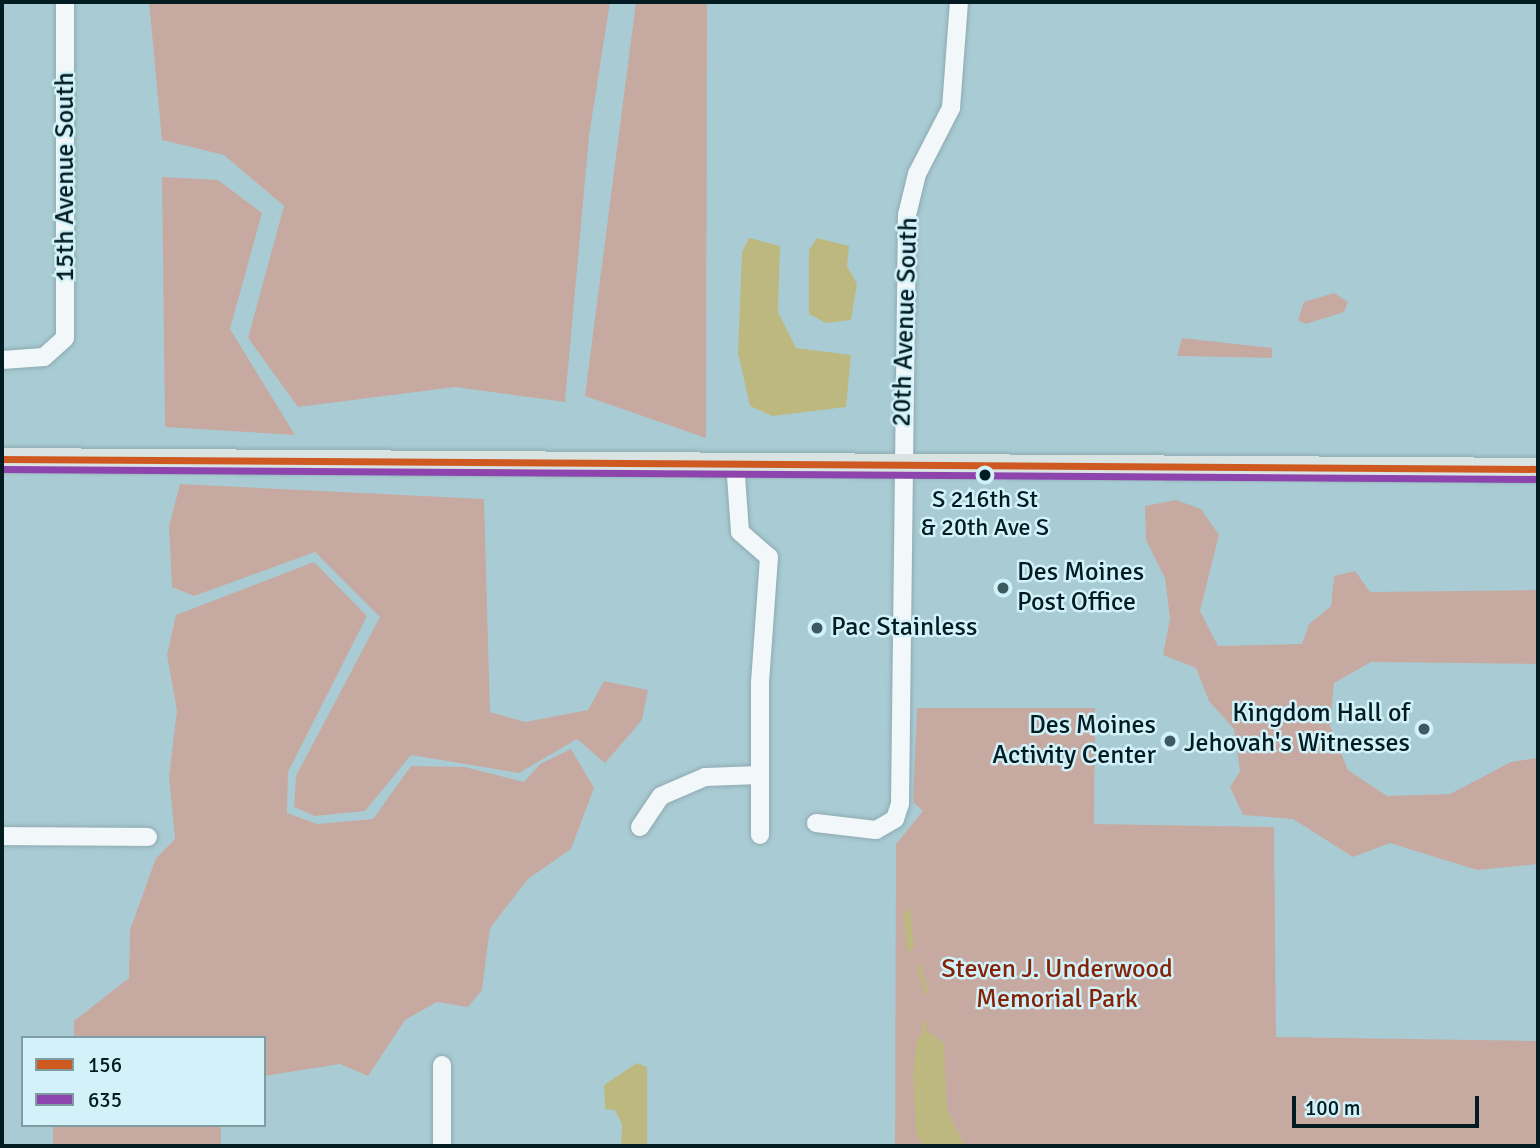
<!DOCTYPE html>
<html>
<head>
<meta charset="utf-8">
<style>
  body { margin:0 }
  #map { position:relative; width:1540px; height:1148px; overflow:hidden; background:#a9ccd4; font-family:Signika,sans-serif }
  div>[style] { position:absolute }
  .green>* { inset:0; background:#c6aaa2; transform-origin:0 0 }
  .water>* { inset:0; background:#bdb880 }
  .stream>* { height:3.5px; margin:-1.75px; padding:0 1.75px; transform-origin:1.75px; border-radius:1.75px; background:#bdb880 }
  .roads { filter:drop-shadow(0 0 2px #8eaab0) drop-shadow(0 0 2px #8eaab0) }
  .minor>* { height:18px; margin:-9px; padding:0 9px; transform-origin:9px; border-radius:9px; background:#f2f7f9 }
  .major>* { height:23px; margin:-11.5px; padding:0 11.5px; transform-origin:11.5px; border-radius:11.5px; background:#d9e4e2 }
  .bus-1>* { height:7px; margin:-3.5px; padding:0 3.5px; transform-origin:3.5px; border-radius:3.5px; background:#ce5a22 }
  .bus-2>* { height:7px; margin:-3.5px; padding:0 3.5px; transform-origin:3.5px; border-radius:3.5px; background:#8e44ad }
  .dots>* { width:19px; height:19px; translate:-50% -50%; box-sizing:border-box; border:4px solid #d2f1f9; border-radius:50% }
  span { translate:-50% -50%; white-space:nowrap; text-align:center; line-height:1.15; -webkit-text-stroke:5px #d2f1f9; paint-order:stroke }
  .bus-label { font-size:24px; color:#021c22 }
  .street-label { font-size:26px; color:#021c22 }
  .poi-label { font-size:26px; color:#021c22 }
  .left { translate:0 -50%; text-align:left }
  .right { translate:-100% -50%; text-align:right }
  .park-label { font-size:26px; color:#842307 }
  .frame { position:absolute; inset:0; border:4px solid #021c22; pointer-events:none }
  .legend { position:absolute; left:21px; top:1036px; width:245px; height:91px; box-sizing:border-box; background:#d2f1f9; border:2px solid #7f9ca3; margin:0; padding:9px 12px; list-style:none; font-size:21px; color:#021c22 }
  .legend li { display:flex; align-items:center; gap:14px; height:35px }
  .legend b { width:35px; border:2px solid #7f9ca3 }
  .scale { position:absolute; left:1292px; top:1096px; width:187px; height:32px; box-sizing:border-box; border:4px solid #021c22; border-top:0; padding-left:9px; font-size:21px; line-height:24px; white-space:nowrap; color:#021c22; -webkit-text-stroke:5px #d2f1f9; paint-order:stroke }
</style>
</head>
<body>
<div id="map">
  <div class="green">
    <i style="clip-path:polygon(149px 2px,610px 2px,589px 136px,565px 402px,455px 387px,298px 407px,248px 338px,284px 206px,224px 155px,162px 140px)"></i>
    <i style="clip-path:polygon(636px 2px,707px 2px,706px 438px,585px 396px)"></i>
    <i style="clip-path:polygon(162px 177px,218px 180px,262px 213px,230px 329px,295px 435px,165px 427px)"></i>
    <i style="clip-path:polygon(1334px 293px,1348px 302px,1344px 312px,1306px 324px,1298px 320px,1304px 302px)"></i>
    <i style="clip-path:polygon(1182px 338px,1272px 348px,1272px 358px,1177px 356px)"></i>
    <i style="clip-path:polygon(180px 484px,484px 499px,490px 712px,525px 722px,588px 710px,604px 681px,648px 690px,642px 720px,605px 763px,577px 739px,519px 773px,411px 755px,365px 811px,315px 816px,294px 807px,296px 776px,380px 617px,315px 552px,194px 596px,172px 587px,169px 526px)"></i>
    <i style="clip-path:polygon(1176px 500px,1201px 509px,1219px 535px,1200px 611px,1218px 646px,1302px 644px,1309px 624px,1331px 606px,1334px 576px,1355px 571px,1370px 592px,1538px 590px,1538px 664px,1371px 662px,1334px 683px,1330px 726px,1348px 770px,1387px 796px,1450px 794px,1511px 762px,1538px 758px,1538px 864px,1477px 870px,1390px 843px,1353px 857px,1293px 819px,1243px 815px,1230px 787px,1240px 771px,1234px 729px,1209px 701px,1196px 668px,1163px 655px,1170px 618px,1165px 578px,1146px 540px,1145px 506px)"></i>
    <i style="clip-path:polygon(314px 562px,367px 616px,288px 772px,287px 813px,317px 824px,373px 819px,411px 766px,465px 767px,524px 782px,540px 764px,571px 749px,594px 788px,571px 849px,528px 879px,490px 928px,482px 990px,468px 1007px,437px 1002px,405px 1020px,368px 1076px,340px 1064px,264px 1076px,264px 1038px,74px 1038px,74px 1021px,129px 978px,130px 930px,156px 858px,175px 839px,169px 776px,177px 711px,167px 655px,176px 615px)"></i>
    <i style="clip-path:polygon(917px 708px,1095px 708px,1094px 824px,1274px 827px,1276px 1037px,1538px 1041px,1538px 1146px,895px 1146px,896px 844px,923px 811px,913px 802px)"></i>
    <i style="left:53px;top:1125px;width:168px;height:27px"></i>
  </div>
  <div class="water">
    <i style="clip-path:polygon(749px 238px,780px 246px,778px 312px,796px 348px,851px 355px,846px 407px,772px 416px,750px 406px,738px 353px,742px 252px)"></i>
    <i style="clip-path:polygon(817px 238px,849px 246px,847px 266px,857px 284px,851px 320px,826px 323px,809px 314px,809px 250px)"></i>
    <i style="clip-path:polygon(910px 907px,914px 948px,907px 953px,904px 913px)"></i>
    <i style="clip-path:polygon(925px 1030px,944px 1043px,947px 1110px,965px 1146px,924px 1146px,916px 1134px,913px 1073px,917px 1038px)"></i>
    <i style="clip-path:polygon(637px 1063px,647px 1067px,647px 1146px,621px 1146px,622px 1124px,615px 1110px,605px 1109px,604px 1085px)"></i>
  </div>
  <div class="stream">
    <i style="left:919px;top:966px;width:27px;rotate:73deg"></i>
    <i style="left:925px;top:1023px;width:7px;rotate:90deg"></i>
  </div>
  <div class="roads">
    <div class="minor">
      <i style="left:2px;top:360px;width:42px;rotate:-4.1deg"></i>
      <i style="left:44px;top:357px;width:28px;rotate:-42deg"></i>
      <i style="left:65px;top:338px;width:336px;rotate:-90deg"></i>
      <i style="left:735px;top:462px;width:70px;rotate:85.9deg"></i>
      <i style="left:740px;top:532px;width:38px;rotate:41deg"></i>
      <i style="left:769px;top:557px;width:127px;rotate:94.1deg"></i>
      <i style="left:760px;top:684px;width:151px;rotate:90deg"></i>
      <i style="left:816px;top:823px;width:60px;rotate:6.7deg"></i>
      <i style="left:876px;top:830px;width:22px;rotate:-30deg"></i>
      <i style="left:895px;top:819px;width:16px;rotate:-72deg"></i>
      <i style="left:900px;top:804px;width:589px;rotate:-89.32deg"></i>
      <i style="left:907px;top:215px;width:42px;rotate:-76.3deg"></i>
      <i style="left:917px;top:174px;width:74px;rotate:-62.7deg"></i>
      <i style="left:951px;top:108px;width:106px;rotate:-85.7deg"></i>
      <i style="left:640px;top:827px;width:37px;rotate:-56deg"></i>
      <i style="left:661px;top:796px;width:48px;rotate:-23.4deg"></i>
      <i style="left:705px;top:777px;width:55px;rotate:-2.1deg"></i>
      <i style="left:2px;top:836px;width:146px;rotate:0.4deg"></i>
      <i style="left:442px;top:1146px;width:81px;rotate:-90deg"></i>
    </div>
    <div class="major">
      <i style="left:2px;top:459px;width:1536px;rotate:0.37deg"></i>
    </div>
  </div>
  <div class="bus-1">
    <i style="left:2px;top:459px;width:1536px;rotate:0.37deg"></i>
  </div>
  <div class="bus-2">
    <i style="left:2px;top:469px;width:1536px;rotate:0.37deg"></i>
  </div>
  <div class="dots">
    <i style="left:985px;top:475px;background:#021c22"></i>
    <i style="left:1003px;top:588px;background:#3c5a60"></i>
    <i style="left:817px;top:628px;background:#3c5a60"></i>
    <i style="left:1424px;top:729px;background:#3c5a60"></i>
    <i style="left:1170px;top:741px;background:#3c5a60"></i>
  </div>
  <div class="bus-label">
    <span style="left:985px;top:514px">S 216th St<br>&amp; 20th Ave S</span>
  </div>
  <div class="street-label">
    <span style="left:66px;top:177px;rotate:-90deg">15th Avenue South</span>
    <span style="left:906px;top:322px;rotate:-88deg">20th Avenue South</span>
  </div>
  <div class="poi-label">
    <span class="left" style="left:1017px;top:588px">Des Moines<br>Post Office</span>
    <span class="left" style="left:831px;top:628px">Pac Stainless</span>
    <span class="right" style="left:1410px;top:729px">Kingdom Hall of<br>Jehovah's Witnesses</span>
    <span class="right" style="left:1156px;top:741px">Des Moines<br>Activity Center</span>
  </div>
  <div class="park-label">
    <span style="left:1057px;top:985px">Steven J. Underwood<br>Memorial Park</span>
  </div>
  <div class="frame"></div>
  <ul class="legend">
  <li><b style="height:9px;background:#ce5a22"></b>156</li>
  <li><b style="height:9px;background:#8e44ad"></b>635</li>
  </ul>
  <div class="scale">100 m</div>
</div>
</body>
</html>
